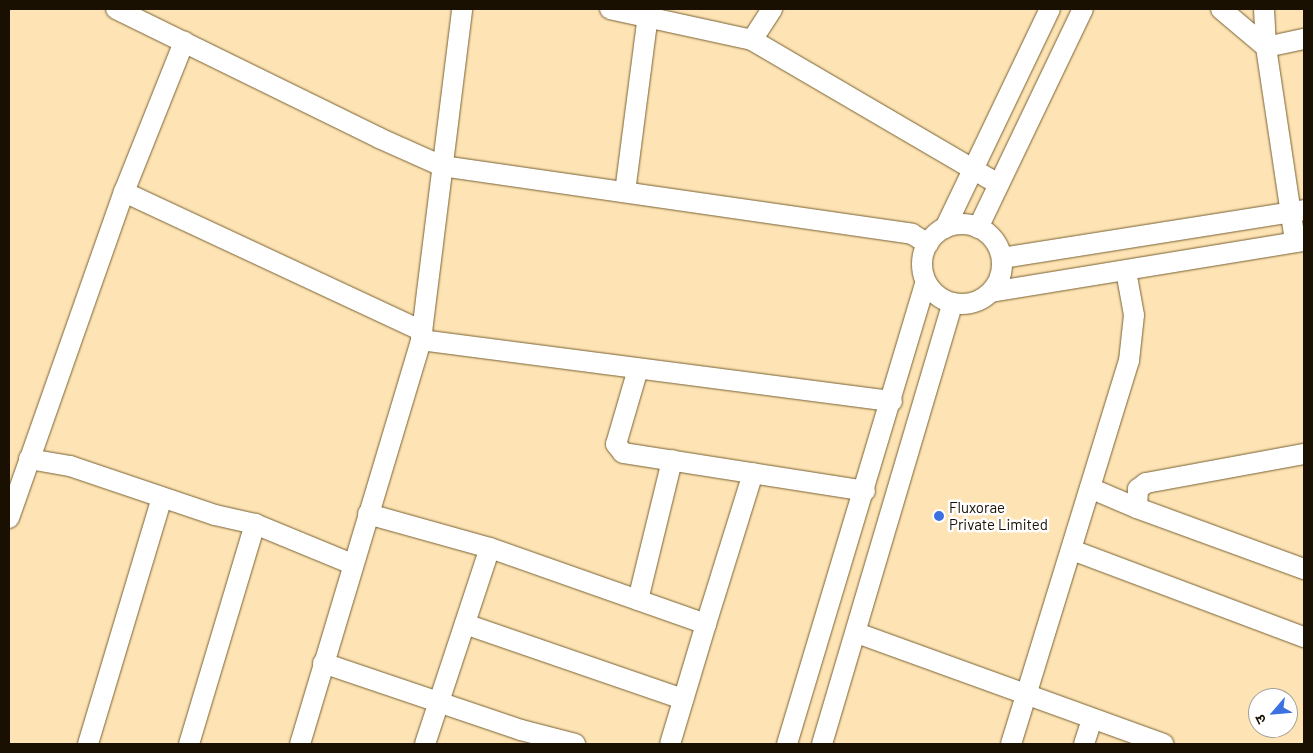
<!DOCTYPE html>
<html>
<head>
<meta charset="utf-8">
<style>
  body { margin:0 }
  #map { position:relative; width:1313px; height:753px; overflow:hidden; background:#fee4b4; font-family:Barlow,"Noto Sans Devanagari",sans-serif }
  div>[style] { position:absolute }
  .roads { filter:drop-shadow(0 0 1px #786134) drop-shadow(0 0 1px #786134) }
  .minor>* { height:20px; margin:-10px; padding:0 10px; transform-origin:10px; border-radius:10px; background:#fff }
  .minor>.ring { margin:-10px; padding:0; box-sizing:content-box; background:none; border:20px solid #fff; border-radius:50% }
  .dots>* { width:14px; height:14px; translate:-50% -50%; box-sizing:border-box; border:2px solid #fff; border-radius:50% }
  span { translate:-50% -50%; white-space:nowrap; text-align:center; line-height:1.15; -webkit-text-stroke:5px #fff; paint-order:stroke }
  .poi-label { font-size:15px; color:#191001 }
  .left { translate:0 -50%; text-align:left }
  .frame { position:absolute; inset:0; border:10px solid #191001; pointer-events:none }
  .north { position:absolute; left:1248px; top:688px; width:50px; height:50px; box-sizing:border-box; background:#fff; border:1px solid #a39f99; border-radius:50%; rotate:243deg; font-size:14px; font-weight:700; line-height:20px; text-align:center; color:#191001 }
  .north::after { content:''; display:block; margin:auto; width:18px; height:22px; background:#3c71e1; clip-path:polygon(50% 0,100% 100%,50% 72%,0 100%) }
</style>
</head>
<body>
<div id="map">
  <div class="roads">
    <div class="minor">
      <i style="left:116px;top:9px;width:293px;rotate:26.1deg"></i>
      <i style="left:379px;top:138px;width:69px;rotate:24deg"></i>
      <i style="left:442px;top:166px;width:475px;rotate:8.2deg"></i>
      <i style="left:912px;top:234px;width:19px;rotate:32deg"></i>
      <i style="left:610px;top:9px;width:145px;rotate:12.3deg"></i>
      <i style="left:752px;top:40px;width:285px;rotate:30.3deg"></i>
      <i style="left:1221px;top:9px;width:59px;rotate:40.2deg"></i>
      <i style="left:1266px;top:47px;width:39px;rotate:-12deg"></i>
      <i style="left:1264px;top:9px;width:38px;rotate:87deg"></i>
      <i style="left:1266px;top:47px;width:197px;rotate:81.5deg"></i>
      <i style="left:752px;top:40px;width:37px;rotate:-57deg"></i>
      <i style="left:124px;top:192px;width:329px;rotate:25deg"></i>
      <i style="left:625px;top:192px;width:178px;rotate:-82.6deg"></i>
      <i class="ring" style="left:922px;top:224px;width:60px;height:60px"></i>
      <i style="left:945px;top:228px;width:243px;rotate:-64.4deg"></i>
      <i style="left:978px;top:228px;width:243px;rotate:-64.4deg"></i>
      <i style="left:1002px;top:258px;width:306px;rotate:-9deg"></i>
      <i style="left:991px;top:292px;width:317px;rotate:-9.3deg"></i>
      <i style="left:421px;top:340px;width:475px;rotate:7.4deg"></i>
      <i style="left:638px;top:369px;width:78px;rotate:106.3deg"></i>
      <i style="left:616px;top:444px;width:11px;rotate:52deg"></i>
      <i style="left:623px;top:453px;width:245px;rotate:8.9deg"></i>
      <i style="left:29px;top:459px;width:42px;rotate:9.7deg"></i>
      <i style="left:70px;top:466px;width:153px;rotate:18.7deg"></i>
      <i style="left:215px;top:515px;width:41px;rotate:12.7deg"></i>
      <i style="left:255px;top:524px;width:105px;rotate:22.4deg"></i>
      <i style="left:1090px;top:488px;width:51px;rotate:23.1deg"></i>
      <i style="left:1137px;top:508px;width:178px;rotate:20.1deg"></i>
      <i style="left:1137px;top:508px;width:19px;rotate:-87deg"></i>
      <i style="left:1138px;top:489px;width:10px;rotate:-37deg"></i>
      <i style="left:1146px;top:483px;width:161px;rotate:-10.4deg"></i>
      <i style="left:368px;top:514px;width:127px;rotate:15.6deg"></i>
      <i style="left:490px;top:548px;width:229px;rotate:19.4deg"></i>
      <i style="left:706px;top:624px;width:125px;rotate:106.7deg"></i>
      <i style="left:9px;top:518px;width:346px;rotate:-70.6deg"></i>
      <i style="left:124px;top:192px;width:162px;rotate:-68.2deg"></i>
      <i style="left:1072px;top:550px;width:248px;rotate:20.6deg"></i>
      <i style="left:638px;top:600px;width:144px;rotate:-76.3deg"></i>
      <i style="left:465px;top:624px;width:231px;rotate:19deg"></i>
      <i style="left:706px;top:624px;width:158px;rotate:-72.7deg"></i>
      <i style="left:857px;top:633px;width:326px;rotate:19.9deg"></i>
      <i style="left:323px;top:663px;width:209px;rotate:18.7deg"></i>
      <i style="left:521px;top:730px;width:56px;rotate:14.5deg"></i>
      <i style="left:88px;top:744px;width:257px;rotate:-73.3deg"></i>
      <i style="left:189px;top:744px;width:230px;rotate:-73.3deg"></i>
      <i style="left:300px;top:744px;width:422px;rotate:-73.3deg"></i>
      <i style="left:421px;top:340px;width:334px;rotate:-82.9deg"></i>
      <i style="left:425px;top:744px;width:206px;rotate:-71.7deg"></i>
      <i style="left:787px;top:744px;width:482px;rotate:-73.3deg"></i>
      <i style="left:822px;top:744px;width:460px;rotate:-73.5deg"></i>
      <i style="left:1011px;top:744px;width:401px;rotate:-72.9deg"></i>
      <i style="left:1129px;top:361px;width:46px;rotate:-83.8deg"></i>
      <i style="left:1134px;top:315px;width:45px;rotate:-100.3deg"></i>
      <i style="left:1084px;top:744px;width:26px;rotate:-72deg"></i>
    </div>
  </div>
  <div class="dots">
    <i style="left:939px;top:516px;background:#3c71e1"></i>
  </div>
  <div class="poi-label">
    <span class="left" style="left:949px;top:516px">Fluxorae<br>Private Limited</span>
  </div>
  <div class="frame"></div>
  <div class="north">उ</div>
</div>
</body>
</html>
